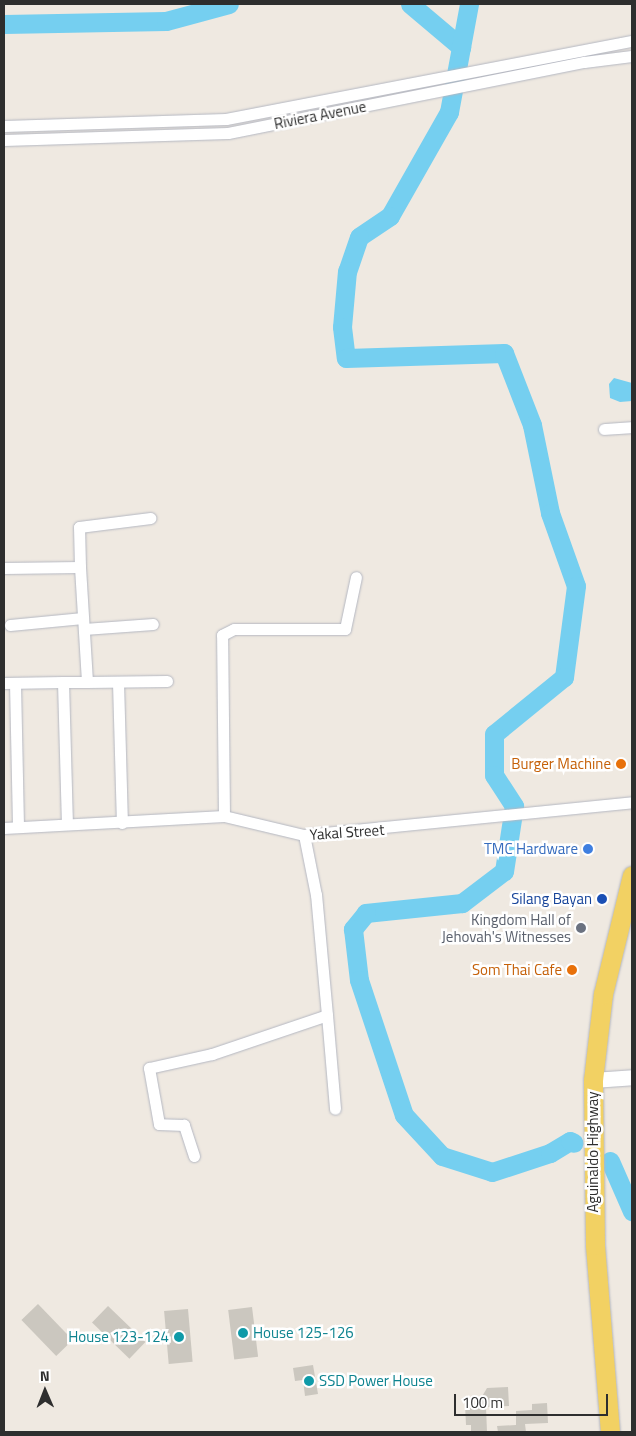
<!DOCTYPE html>
<html>
<head>
<meta charset="utf-8">
<style>
  body { margin:0 }
  #map { position:relative; width:636px; height:1436px; overflow:hidden; background:#efe9e1; font-family:"Titillium Web",sans-serif }
  div>[style] { position:absolute }
  .water>* { inset:0; background:#75cff0 }
  .river>* { height:19px; margin:-9.5px; padding:0 9.5px; transform-origin:9.5px; border-radius:9.5px; background:#75cff0 }
  .building>* { inset:0; background:#cbc7bf; transform-origin:0 0 }
  .roads { filter:drop-shadow(0 0 1px #b4b7c1) drop-shadow(0 0 1px #b4b7c1) }
  .minor>* { height:11px; margin:-5.5px; padding:0 5.5px; transform-origin:5.5px; border-radius:5.5px; background:#fff }
  .tertiary>* { height:15px; margin:-7.5px; padding:0 7.5px; transform-origin:7.5px; border-radius:7.5px; background:#fff }
  .primary>* { height:19px; margin:-9.5px; padding:0 9.5px; transform-origin:9.5px; border-radius:9.5px; background:#f2d163 }
  .dots>* { width:14px; height:14px; translate:-50% -50%; box-sizing:border-box; border:2px solid #fff; border-radius:50% }
  span { translate:-50% -50%; white-space:nowrap; text-align:center; line-height:1.15; -webkit-text-stroke:5px #fff; paint-order:stroke }
  .street-label { font-size:15px; color:#2e2e2e }
  .food-label { font-size:15px; color:#c56008 }
  .right { translate:-100% -50%; text-align:right }
  .shop-label { font-size:15px; color:#366cbe }
  .transit-label { font-size:15px; color:#164399 }
  .worship-label { font-size:15px; color:#5b616d }
  .culture-label { font-size:15px; color:#0d838f }
  .left { translate:0 -50%; text-align:left }
  .frame { position:absolute; inset:0; border:5px solid #2e2e2e; pointer-events:none }
  .north { position:absolute; left:20px; top:1366px; width:50px; height:50px; -webkit-text-stroke:4px #fff; paint-order:stroke; rotate:359deg; font-size:14px; font-weight:700; line-height:20px; text-align:center; color:#2e2e2e }
  .north::after { content:''; display:block; margin:auto; width:18px; height:22px; background:#2e2e2e; clip-path:polygon(50% 0,100% 100%,50% 72%,0 100%) }
  .scale { position:absolute; left:454px; top:1394px; width:154px; height:22px; box-sizing:border-box; border:2px solid #2e2e2e; border-top:0; padding-left:6px; font-size:15px; line-height:18px; white-space:nowrap; color:#2e2e2e; -webkit-text-stroke:4px #fff; paint-order:stroke }
</style>
</head>
<body>
<div id="map">
  <div class="water">
    <i style="clip-path:polygon(614px 378px,632px 383px,632px 401px,620px 402px,610px 398px,609px 384px)"></i>
  </div>
  <div class="river">
    <i style="left:410px;top:4px;width:67px;rotate:40.1deg"></i>
    <i style="left:469px;top:4px;width:110px;rotate:100.5deg"></i>
    <i style="left:449px;top:112px;width:120px;rotate:119.6deg"></i>
    <i style="left:390px;top:216px;width:37px;rotate:146deg"></i>
    <i style="left:359px;top:237px;width:36px;rotate:109deg"></i>
    <i style="left:347px;top:271px;width:56px;rotate:95.1deg"></i>
    <i style="left:342px;top:327px;width:31px;rotate:83deg"></i>
    <i style="left:346px;top:358px;width:158px;rotate:-1.8deg"></i>
    <i style="left:504px;top:353px;width:77px;rotate:68.7deg"></i>
    <i style="left:532px;top:425px;width:90px;rotate:78.4deg"></i>
    <i style="left:550px;top:513px;width:77px;rotate:70.4deg"></i>
    <i style="left:576px;top:586px;width:92px;rotate:97.5deg"></i>
    <i style="left:564px;top:677px;width:90px;rotate:140.8deg"></i>
    <i style="left:494px;top:734px;width:41px;rotate:90deg"></i>
    <i style="left:494px;top:775px;width:37px;rotate:57deg"></i>
    <i style="left:514px;top:806px;width:66px;rotate:98.7deg"></i>
    <i style="left:504px;top:871px;width:53px;rotate:142.7deg"></i>
    <i style="left:462px;top:903px;width:97px;rotate:174.1deg"></i>
    <i style="left:366px;top:913px;width:21px;rotate:129deg"></i>
    <i style="left:353px;top:929px;width:51px;rotate:83.3deg"></i>
    <i style="left:359px;top:980px;width:142px;rotate:71.6deg"></i>
    <i style="left:404px;top:1115px;width:56px;rotate:47.2deg"></i>
    <i style="left:442px;top:1156px;width:52px;rotate:17.7deg"></i>
    <i style="left:492px;top:1172px;width:61px;rotate:-18.1deg"></i>
    <i style="left:550px;top:1153px;width:23px;rotate:-31deg"></i>
    <i style="left:570px;top:1141px;width:4px;rotate:27deg"></i>
    <i style="left:4px;top:24px;width:162px;rotate:-1.1deg"></i>
    <i style="left:166px;top:21px;width:65px;rotate:-15.1deg"></i>
    <i style="left:610px;top:1161px;width:55px;rotate:66.3deg"></i>
  </div>
  <div class="building">
    <i style="left:38px;top:1304px;width:50px;height:23px;rotate:46deg"></i>
    <i style="left:108px;top:1306px;width:52px;height:23px;rotate:44deg"></i>
    <i style="left:252px;top:1307px;width:50px;height:24px;rotate:83deg"></i>
    <i style="left:188px;top:1309px;width:53px;height:24px;rotate:85deg"></i>
    <i style="clip-path:polygon(313px 1365px,318px 1394px,305px 1396px,303px 1380px,295px 1381px,293px 1368px)"></i>
    <i style="clip-path:polygon(508px 1387px,509px 1406px,486px 1407px,487px 1432px,471px 1432px,471px 1425px,466px 1425px,465px 1405px,477px 1405px,487px 1388px)"></i>
    <i style="clip-path:polygon(547px 1403px,548px 1423px,525px 1424px,526px 1432px,498px 1432px,497px 1426px,516px 1425px,516px 1411px,532px 1410px,532px 1404px)"></i>
  </div>
  <div class="roads">
    <div class="minor">
      <i style="left:4px;top:126px;width:222px;rotate:-1.8deg"></i>
      <i style="left:226px;top:119px;width:413px;rotate:-10.9deg"></i>
      <i style="left:4px;top:140px;width:224px;rotate:-1.8deg"></i>
      <i style="left:228px;top:133px;width:363px;rotate:-11.3deg"></i>
      <i style="left:584px;top:62px;width:48px;rotate:-7.1deg"></i>
      <i style="left:604px;top:429px;width:28px;rotate:-4deg"></i>
      <i style="left:80px;top:567px;width:40px;rotate:-91.4deg"></i>
      <i style="left:79px;top:527px;width:72px;rotate:-7.2deg"></i>
      <i style="left:4px;top:568px;width:76px;rotate:-0.8deg"></i>
      <i style="left:80px;top:567px;width:115px;rotate:86.5deg"></i>
      <i style="left:87px;top:682px;width:24px;rotate:180deg"></i>
      <i style="left:10px;top:625px;width:73px;rotate:-5.5deg"></i>
      <i style="left:84px;top:629px;width:69px;rotate:-4.1deg"></i>
      <i style="left:87px;top:682px;width:80px;rotate:-0.7deg"></i>
      <i style="left:118px;top:682px;width:141px;rotate:88.4deg"></i>
      <i style="left:4px;top:683px;width:59px;rotate:-1deg"></i>
      <i style="left:63px;top:682px;width:142px;rotate:88.4deg"></i>
      <i style="left:15px;top:683px;width:144px;rotate:88.8deg"></i>
      <i style="left:224px;top:816px;width:181px;rotate:-90.6deg"></i>
      <i style="left:222px;top:635px;width:13px;rotate:-27deg"></i>
      <i style="left:234px;top:629px;width:111px"></i>
      <i style="left:345px;top:629px;width:53px;rotate:-78.1deg"></i>
      <i style="left:4px;top:828px;width:220px;rotate:-3.1deg"></i>
      <i style="left:224px;top:816px;width:82px;rotate:13.4deg"></i>
      <i style="left:304px;top:835px;width:330px;rotate:-5.7deg"></i>
      <i style="left:327px;top:1015px;width:94px;rotate:85.1deg"></i>
      <i style="left:194px;top:1156px;width:33px;rotate:-108deg"></i>
      <i style="left:184px;top:1125px;width:25px;rotate:-178deg"></i>
      <i style="left:159px;top:1124px;width:57px;rotate:-100.1deg"></i>
      <i style="left:149px;top:1068px;width:65px;rotate:-12.5deg"></i>
      <i style="left:212px;top:1054px;width:121px;rotate:-18.7deg"></i>
      <i style="left:327px;top:1015px;width:121px;rotate:-95.2deg"></i>
      <i style="left:316px;top:895px;width:61px;rotate:-101.3deg"></i>
    </div>
    <div class="tertiary">
      <i style="left:593px;top:1080px;width:39px;rotate:-4deg"></i>
    </div>
    <div class="primary">
      <i style="left:610px;top:1432px;width:188px;rotate:-94.6deg"></i>
      <i style="left:595px;top:1245px;width:165px;rotate:-90.7deg"></i>
      <i style="left:593px;top:1080px;width:87px;rotate:-83.4deg"></i>
      <i style="left:603px;top:994px;width:122px;rotate:-76.3deg"></i>
    </div>
  </div>
  <div class="dots">
    <i style="left:621px;top:764px;background:#e8710a"></i>
    <i style="left:588px;top:849px;background:#3f7fe0"></i>
    <i style="left:602px;top:899px;background:#1a4fb4"></i>
    <i style="left:581px;top:928px;background:#6b7280"></i>
    <i style="left:572px;top:970px;background:#e8710a"></i>
    <i style="left:243px;top:1333px;background:#0f9aa8"></i>
    <i style="left:179px;top:1337px;background:#0f9aa8"></i>
    <i style="left:309px;top:1381px;background:#0f9aa8"></i>
  </div>
  <div class="street-label">
    <span style="left:320px;top:115px;rotate:-11deg">Riviera Avenue</span>
    <span style="left:347px;top:832px;rotate:-4deg">Yakal Street</span>
    <span style="left:593px;top:1152px;rotate:-90deg">Aguinaldo Highway</span>
  </div>
  <div class="food-label">
    <span class="right" style="left:611px;top:764px">Burger Machine</span>
    <span class="right" style="left:562px;top:970px">Som Thai Cafe</span>
  </div>
  <div class="shop-label">
    <span class="right" style="left:578px;top:849px">TMC Hardware</span>
  </div>
  <div class="transit-label">
    <span class="right" style="left:592px;top:899px">Silang Bayan</span>
  </div>
  <div class="worship-label">
    <span class="right" style="left:571px;top:928px">Kingdom Hall of<br>Jehovah's Witnesses</span>
  </div>
  <div class="culture-label">
    <span class="left" style="left:253px;top:1333px">House 125-126</span>
    <span class="right" style="left:169px;top:1337px">House 123-124</span>
    <span class="left" style="left:319px;top:1381px">SSD Power House</span>
  </div>
  <div class="frame"></div>
  <div class="north">N</div>
  <div class="scale">100 m</div>
</div>
</body>
</html>
